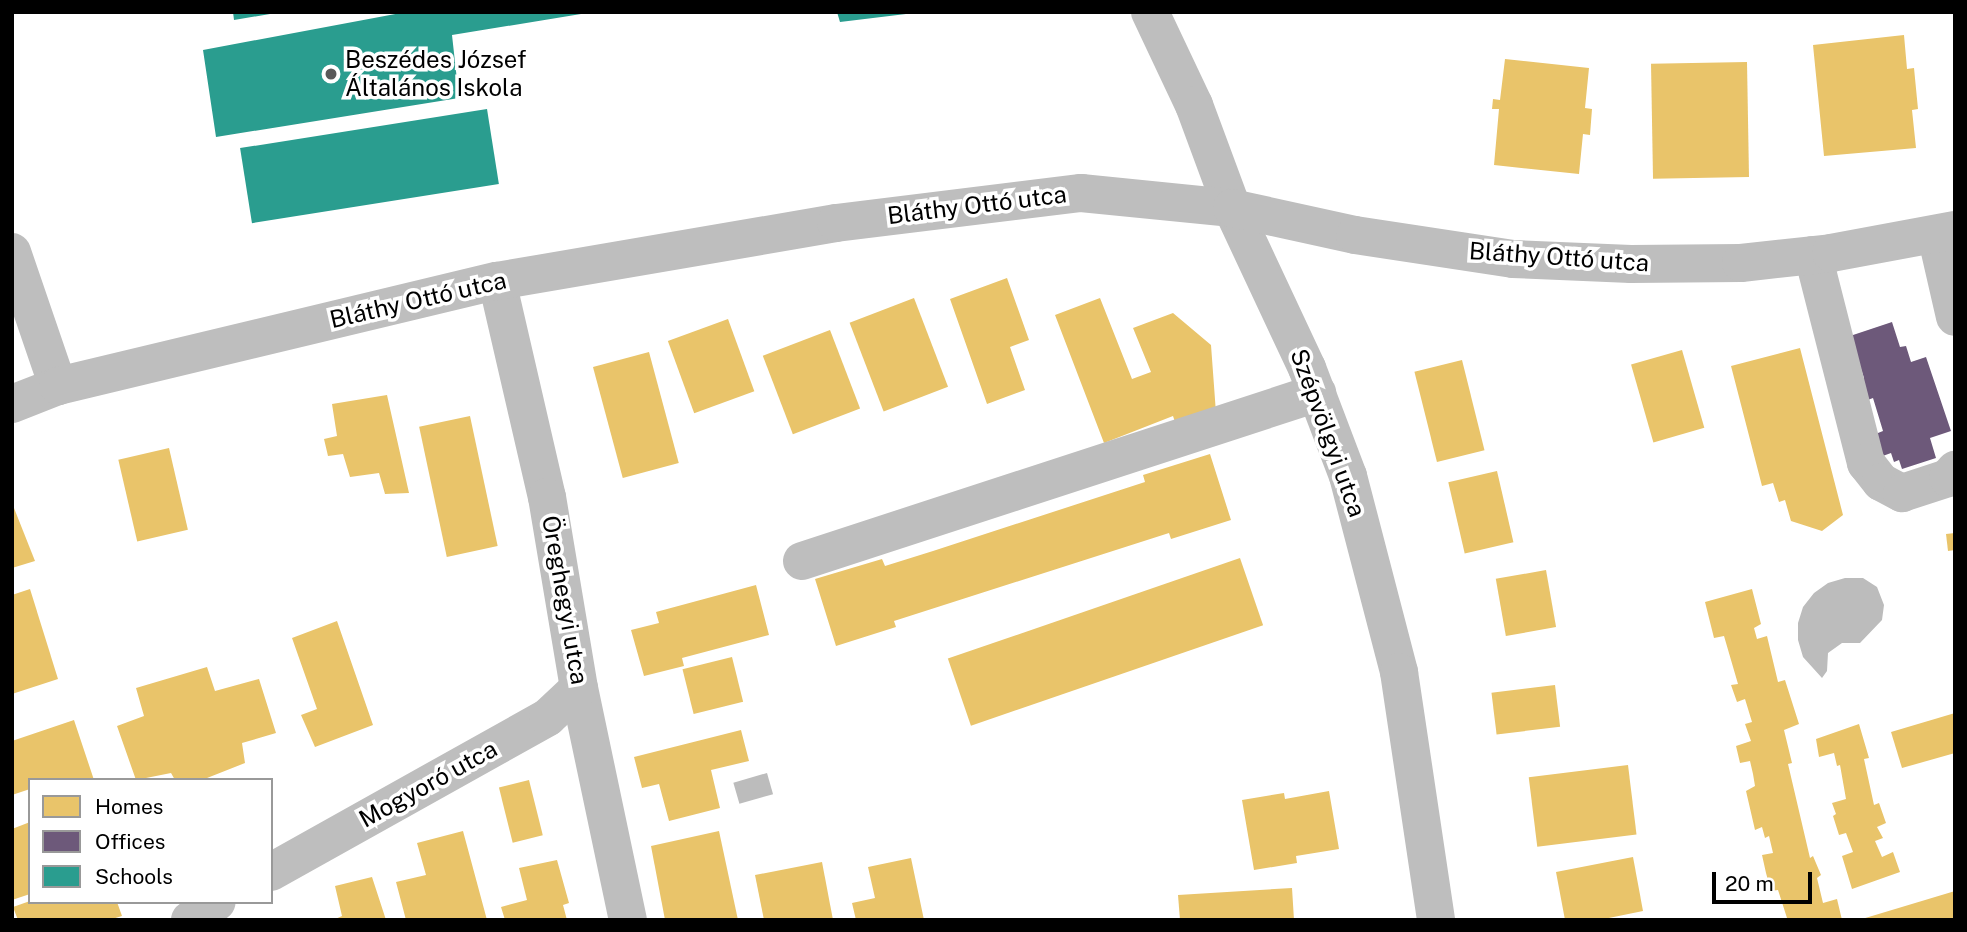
<!DOCTYPE html>
<html>
<head>
<meta charset="utf-8">
<style>
  body { margin:0 }
  #map { position:relative; width:1967px; height:932px; overflow:hidden; background:#fff; font-family:"Public Sans",sans-serif }
  div>[style] { position:absolute }
  .water>* { inset:0; background:#bcbcbc; transform-origin:0 0 }
  .homes>* { inset:0; background:#e9c46a; transform-origin:0 0 }
  .offices>* { inset:0; background:#6d597a }
  .schools>* { inset:0; background:#2a9d8f; transform-origin:0 0 }
  .minor>* { height:38px; margin:-19px; padding:0 19px; transform-origin:19px; border-radius:19px; background:#bebebe }
  .dots>* { width:19px; height:19px; translate:-50% -50%; box-sizing:border-box; border:4px solid #fff; border-radius:50% }
  span { translate:-50% -50%; white-space:nowrap; text-align:center; line-height:1.15; -webkit-text-stroke:7px #fff; paint-order:stroke }
  .poi-label { font-size:24px; color:#000 }
  .left { translate:0 -50%; text-align:left }
  .street-label { font-size:24px; color:#000 }
  .frame { position:absolute; inset:0; border:14px solid #000; pointer-events:none }
  .legend { position:absolute; left:28px; top:778px; width:245px; height:126px; box-sizing:border-box; background:#fff; border:2px solid #999; margin:0; padding:9px 12px; list-style:none; font-size:21px; color:#000 }
  .legend li { display:flex; align-items:center; gap:14px; height:35px }
  .legend b { width:35px; border:2px solid #999 }
  .scale { position:absolute; left:1712px; top:872px; width:100px; height:32px; box-sizing:border-box; border:4px solid #000; border-top:0; padding-left:9px; font-size:21px; line-height:24px; white-space:nowrap; color:#000; -webkit-text-stroke:5px #fff; paint-order:stroke }
</style>
</head>
<body>
<div id="map">
  <div class="water">
    <i style="clip-path:polygon(1845px 578px,1863px 578px,1877px 587px,1884px 605px,1882px 620px,1860px 643px,1842px 643px,1828px 653px,1827px 671px,1822px 678px,1803px 657px,1798px 640px,1798px 623px,1803px 607px,1814px 593px,1828px 583px)"></i>
    <i style="left:767px;top:773px;width:22px;height:35px;rotate:74deg"></i>
  </div>
  <div class="homes">
    <i style="clip-path:polygon(1904px 35px,1907px 69px,1914px 68px,1918px 109px,1912px 110px,1916px 148px,1824px 156px,1813px 45px)"></i>
    <i style="clip-path:polygon(1505px 59px,1589px 68px,1585px 108px,1592px 109px,1590px 135px,1583px 134px,1579px 174px,1494px 165px,1499px 109px,1492px 109px,1493px 99px,1500px 100px)"></i>
    <i style="left:1747px;top:62px;width:115px;height:96px;rotate:89deg"></i>
    <i style="clip-path:polygon(1007px 278px,1029px 340px,1010px 347px,1025px 390px,987px 404px,950px 299px)"></i>
    <i style="left:914px;top:298px;width:95px;height:69px;rotate:69deg"></i>
    <i style="clip-path:polygon(1100px 298px,1132px 379px,1151px 372px,1133px 328px,1173px 313px,1211px 345px,1216px 413px,1177px 428px,1173px 416px,1104px 443px,1055px 315px)"></i>
    <i style="left:728px;top:319px;width:77px;height:64px;rotate:70deg"></i>
    <i style="left:830px;top:330px;width:84px;height:72px;rotate:69deg"></i>
    <i style="clip-path:polygon(1800px 348px,1843px 515px,1822px 531px,1791px 521px,1785px 500px,1779px 502px,1773px 483px,1762px 486px,1731px 366px)"></i>
    <i style="left:1682px;top:350px;width:81px;height:53px;rotate:74deg"></i>
    <i style="left:649px;top:352px;width:115px;height:58px;rotate:75deg"></i>
    <i style="left:1462px;top:360px;width:93px;height:49px;rotate:76deg"></i>
    <i style="clip-path:polygon(387px 395px,409px 493px,385px 494px,379px 473px,350px 477px,343px 454px,328px 456px,324px 439px,337px 436px,332px 404px)"></i>
    <i style="left:470px;top:416px;width:133px;height:52px;rotate:78deg"></i>
    <i style="left:169px;top:448px;width:84px;height:52px;rotate:77deg"></i>
    <i style="clip-path:polygon(1210px 454px,1231px 520px,1171px 539px,1169px 533px,894px 621px,896px 627px,836px 646px,815px 579px,882px 559px,885px 566px,933px 551px,1145px 482px,1143px 475px)"></i>
    <i style="left:1497px;top:471px;width:73px;height:50px;rotate:77deg"></i>
    <i style="clip-path:polygon(12px 503px,35px 561px,12px 568px)"></i>
    <i style="clip-path:polygon(1955px 533px,1955px 550px,1948px 551px,1946px 534px)"></i>
    <i style="left:1240px;top:558px;width:71px;height:309px;rotate:71deg"></i>
    <i style="left:1546px;top:570px;width:58px;height:51px;rotate:80deg"></i>
    <i style="clip-path:polygon(756px 585px,769px 635px,682px 658px,684px 666px,644px 676px,631px 630px,659px 623px,656px 612px)"></i>
    <i style="clip-path:polygon(30px 589px,58px 679px,12px 694px,12px 595px)"></i>
    <i style="clip-path:polygon(1752px 589px,1761px 624px,1754px 628px,1757px 639px,1767px 636px,1778px 682px,1785px 680px,1799px 724px,1784px 730px,1792px 763px,1788px 764px,1810px 858px,1813px 856px,1821px 875px,1817px 878px,1823px 903px,1837px 899px,1842px 920px,1787px 918px,1778px 890px,1771px 891px,1766px 873px,1762px 855px,1773px 853px,1769px 836px,1765px 838px,1762px 827px,1755px 830px,1746px 791px,1755px 786px,1753px 774px,1750px 761px,1740px 763px,1736px 746px,1751px 741px,1745px 724px,1752px 722px,1745px 699px,1737px 702px,1731px 685px,1738px 684px,1724px 636px,1714px 638px,1705px 602px)"></i>
    <i style="clip-path:polygon(337px 621px,373px 725px,315px 747px,301px 715px,317px 709px,292px 638px)"></i>
    <i style="left:732px;top:657px;width:46px;height:51px;rotate:76deg"></i>
    <i style="clip-path:polygon(207px 667px,215px 691px,259px 679px,276px 733px,242px 743px,245px 763px,202px 780px,175px 780px,171px 773px,136px 780px,117px 726px,144px 716px,136px 688px)"></i>
    <i style="left:1555px;top:685px;width:42px;height:64px;rotate:83deg"></i>
    <i style="clip-path:polygon(1955px 713px,1955px 753px,1902px 768px,1891px 732px)"></i>
    <i style="clip-path:polygon(74px 720px,94px 780px,30px 780px,30px 789px,12px 795px,12px 741px)"></i>
    <i style="clip-path:polygon(1859px 724px,1869px 758px,1864px 759px,1874px 805px,1879px 803px,1886px 823px,1877px 827px,1883px 838px,1875px 841px,1882px 857px,1893px 852px,1900px 872px,1852px 889px,1842px 856px,1853px 852px,1846px 833px,1839px 835px,1833px 816px,1836px 814px,1832px 803px,1846px 799px,1840px 765px,1837px 766px,1834px 753px,1819px 757px,1816px 739px)"></i>
    <i style="clip-path:polygon(741px 730px,749px 761px,711px 770px,720px 808px,669px 821px,659px 784px,642px 788px,634px 757px)"></i>
    <i style="left:1628px;top:765px;width:70px;height:100px;rotate:83deg"></i>
    <i style="left:529px;top:780px;width:57px;height:31px;rotate:76deg"></i>
    <i style="clip-path:polygon(1329px 791px,1339px 849px,1296px 856px,1297px 863px,1254px 870px,1242px 800px,1284px 793px,1285px 799px)"></i>
    <i style="clip-path:polygon(30px 822px,30px 894px,12px 900px,12px 829px)"></i>
    <i style="clip-path:polygon(463px 831px,487px 920px,406px 920px,396px 882px,426px 875px,417px 843px)"></i>
    <i style="clip-path:polygon(719px 831px,738px 920px,665px 920px,651px 846px)"></i>
    <i style="clip-path:polygon(1633px 857px,1643px 911px,1599px 920px,1565px 920px,1556px 872px)"></i>
    <i style="clip-path:polygon(911px 858px,924px 920px,856px 920px,852px 903px,875px 898px,868px 867px)"></i>
    <i style="clip-path:polygon(557px 860px,569px 903px,563px 905px,567px 920px,505px 920px,501px 907px,527px 900px,519px 868px)"></i>
    <i style="clip-path:polygon(822px 862px,833px 920px,764px 920px,755px 875px)"></i>
    <i style="clip-path:polygon(372px 877px,386px 920px,333px 920px,342px 916px,335px 886px)"></i>
    <i style="clip-path:polygon(1292px 888px,1294px 920px,1180px 920px,1178px 895px)"></i>
    <i style="clip-path:polygon(1955px 891px,1955px 920px,1862px 920px,1862px 919px)"></i>
    <i style="clip-path:polygon(30px 901px,117px 902px,122px 916px,109px 920px,18px 920px,13px 907px)"></i>
  </div>
  <div class="offices">
    <i style="clip-path:polygon(1892px 322px,1900px 347px,1906px 346px,1911px 362px,1926px 357px,1951px 431px,1930px 438px,1936px 458px,1902px 469px,1899px 460px,1894px 462px,1891px 453px,1880px 457px,1873px 435px,1883px 431px,1873px 398px,1865px 401px,1858px 380px,1864px 378px,1850px 336px)"></i>
  </div>
  <div class="schools">
    <i style="clip-path:polygon(233px 12px,270px 12px,270px 14px,234px 20px)"></i>
    <i style="clip-path:polygon(406px 12px,581px 14px,452px 35px,459px 98px,216px 137px,203px 50px)"></i>
    <i style="clip-path:polygon(837px 12px,906px 12px,906px 14px,840px 22px)"></i>
    <i style="left:487px;top:109px;width:76px;height:250px;rotate:81deg"></i>
  </div>
  <div class="minor">
    <i style="left:1150px;top:12px;width:103px;rotate:64.7deg"></i>
    <i style="left:1194px;top:105px;width:110px;rotate:69.7deg"></i>
    <i style="left:1232px;top:208px;width:177px;rotate:64.9deg"></i>
    <i style="left:1307px;top:368px;width:116px;rotate:69.2deg"></i>
    <i style="left:1348px;top:476px;width:203px;rotate:75.4deg"></i>
    <i style="left:1399px;top:672px;width:251px;rotate:81.5deg"></i>
    <i style="left:1936px;top:234px;width:85px;rotate:77.1deg"></i>
    <i style="left:12px;top:252px;width:142px;rotate:71.1deg"></i>
    <i style="left:1813px;top:255px;width:215px;rotate:75.7deg"></i>
    <i style="left:1866px;top:463px;width:24px;rotate:52deg"></i>
    <i style="left:1881px;top:482px;width:24px;rotate:28deg"></i>
    <i style="left:1902px;top:493px;width:48px;rotate:-18.1deg"></i>
    <i style="left:1948px;top:478px;width:11px;rotate:-49deg"></i>
    <i style="left:497px;top:281px;width:222px;rotate:77deg"></i>
    <i style="left:547px;top:497px;width:194px;rotate:80.5deg"></i>
    <i style="left:579px;top:688px;width:237px;rotate:78.1deg"></i>
    <i style="left:12px;top:404px;width:49px;rotate:-21.4deg"></i>
    <i style="left:58px;top:386px;width:451px;rotate:-13.5deg"></i>
    <i style="left:497px;top:281px;width:344px;rotate:-9.7deg"></i>
    <i style="left:836px;top:223px;width:247px;rotate:-7deg"></i>
    <i style="left:1081px;top:193px;width:152px;rotate:5.7deg"></i>
    <i style="left:1232px;top:208px;width:126px;rotate:12.4deg"></i>
    <i style="left:1355px;top:235px;width:160px;rotate:8.6deg"></i>
    <i style="left:1513px;top:259px;width:118px;rotate:2.4deg"></i>
    <i style="left:1631px;top:264px;width:110px;rotate:-0.5deg"></i>
    <i style="left:1741px;top:263px;width:91px;rotate:-6.3deg"></i>
    <i style="left:1831px;top:253px;width:126px;rotate:-10.5deg"></i>
    <i style="left:802px;top:561px;width:542px;rotate:-18.07deg"></i>
    <i style="left:271px;top:872px;width:317px;rotate:-29.2deg"></i>
    <i style="left:548px;top:717px;width:42px;rotate:-43.1deg"></i>
    <i style="left:190px;top:920px;width:32px;rotate:-34deg"></i>
  </div>
  <div class="dots">
    <i style="left:331px;top:74px;background:#595959"></i>
  </div>
  <div class="poi-label">
    <span class="left" style="left:345px;top:74px">Beszédes József<br>Általános Iskola</span>
  </div>
  <div class="street-label">
    <span style="left:977px;top:205px;rotate:-7deg">Bláthy Ottó utca</span>
    <span style="left:1559px;top:257px;rotate:4deg">Bláthy Ottó utca</span>
    <span style="left:418px;top:300px;rotate:-13deg">Bláthy Ottó utca</span>
    <span style="left:1328px;top:433px;rotate:70deg">Szépvölgyi utca</span>
    <span style="left:565px;top:600px;rotate:80deg">Öreghegyi utca</span>
    <span style="left:428px;top:784px;rotate:-29deg">Mogyoró utca</span>
  </div>
  <div class="frame"></div>
  <ul class="legend">
  <li><b style="height:19px;background:#e9c46a"></b>Homes</li>
  <li><b style="height:19px;background:#6d597a"></b>Offices</li>
  <li><b style="height:19px;background:#2a9d8f"></b>Schools</li>
  </ul>
  <div class="scale">20 m</div>
</div>
</body>
</html>
